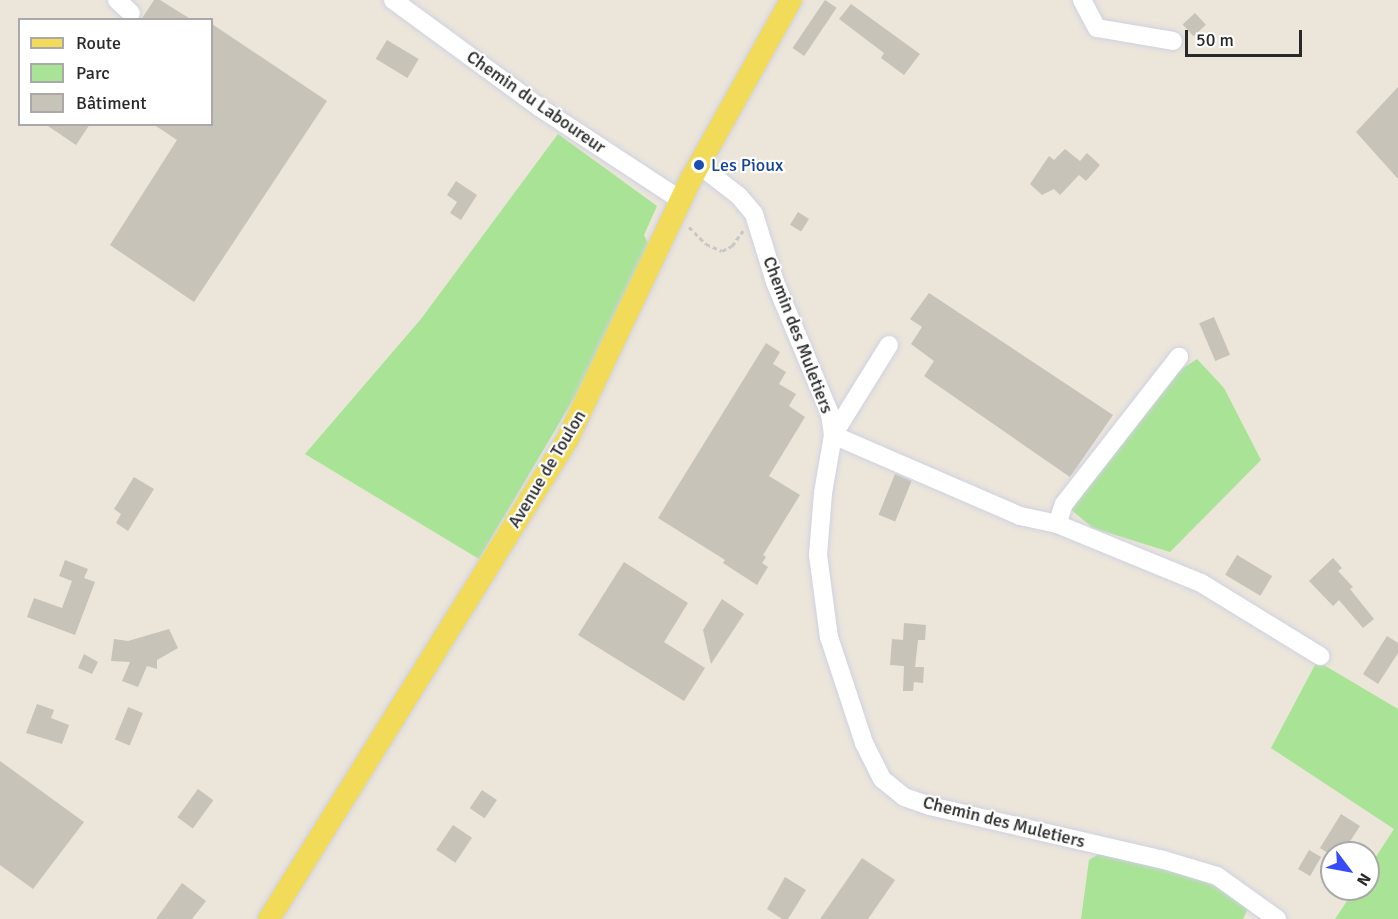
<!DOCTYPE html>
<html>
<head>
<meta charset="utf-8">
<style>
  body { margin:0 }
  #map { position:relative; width:1398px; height:919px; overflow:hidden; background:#ebe5da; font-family:Signika,sans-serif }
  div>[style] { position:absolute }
  .green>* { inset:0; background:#a9e395 }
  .building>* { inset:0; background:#c7c3b9; transform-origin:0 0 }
  .path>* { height:3px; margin-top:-1.5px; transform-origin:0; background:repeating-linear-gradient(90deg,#c7c7c7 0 4.5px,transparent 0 7.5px) }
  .roads { filter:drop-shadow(0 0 2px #cfd1e2) drop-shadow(0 0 2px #cfd1e2) }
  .minor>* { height:18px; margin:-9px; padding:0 9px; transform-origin:9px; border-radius:9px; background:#fff }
  .major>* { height:22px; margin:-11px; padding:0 11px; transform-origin:11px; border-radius:11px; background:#f2db58 }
  .dots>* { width:16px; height:16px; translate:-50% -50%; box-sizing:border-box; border:3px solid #fff; border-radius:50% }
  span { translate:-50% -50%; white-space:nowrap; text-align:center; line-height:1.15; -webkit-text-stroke:4.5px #fff; paint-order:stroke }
  .street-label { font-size:18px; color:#292929 }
  .transit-label { font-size:18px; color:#164399 }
  .left { translate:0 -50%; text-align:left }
  .legend { position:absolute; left:18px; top:18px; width:195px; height:108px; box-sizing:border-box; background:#fff; border:2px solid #a9a9a9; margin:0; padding:8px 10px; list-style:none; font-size:18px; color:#292929 }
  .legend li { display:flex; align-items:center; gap:12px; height:30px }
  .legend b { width:30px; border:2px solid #a9a9a9 }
  .north { position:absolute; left:1320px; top:841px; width:60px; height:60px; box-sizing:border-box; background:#fff; border:2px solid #a9a9a9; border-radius:50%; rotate:122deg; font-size:16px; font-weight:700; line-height:24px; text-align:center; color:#292929 }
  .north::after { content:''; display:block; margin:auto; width:21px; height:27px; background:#364bfc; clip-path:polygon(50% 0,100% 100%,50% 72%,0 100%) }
  .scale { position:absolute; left:1185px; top:30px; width:117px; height:27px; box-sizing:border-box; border:3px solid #292929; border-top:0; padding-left:8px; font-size:18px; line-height:21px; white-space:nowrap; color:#292929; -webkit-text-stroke:4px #fff; paint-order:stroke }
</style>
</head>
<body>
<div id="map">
  <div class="green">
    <i style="clip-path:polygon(558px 134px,657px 206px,644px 235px,650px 247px,577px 393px,479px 559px,305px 454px,421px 319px)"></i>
    <i style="clip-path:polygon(1197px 359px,1224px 388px,1261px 460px,1170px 552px,1093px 528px,1069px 508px,1174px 374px)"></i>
    <i style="clip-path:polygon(1317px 661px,1398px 709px,1398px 919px,1335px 919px,1355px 889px,1368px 889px,1368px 869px,1394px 829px,1271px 748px)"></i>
    <i style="clip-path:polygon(1104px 851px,1219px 885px,1250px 903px,1243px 919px,1081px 919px,1089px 860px)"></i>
  </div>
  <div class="building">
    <i style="clip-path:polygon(154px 0,160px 0,192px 20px,141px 20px)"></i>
    <i style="left:825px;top:0;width:14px;height:58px;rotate:34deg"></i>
    <i style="clip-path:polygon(851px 4px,920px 54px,904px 75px,881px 58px,884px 53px,839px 19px)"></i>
    <i style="left:1195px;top:13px;width:16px;height:17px;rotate:47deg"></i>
    <i style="clip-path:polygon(212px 24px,327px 101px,194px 302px,110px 245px,177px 140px,153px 124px,212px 124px)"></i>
    <i style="left:387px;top:40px;width:37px;height:22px;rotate:31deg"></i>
    <i style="clip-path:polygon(1398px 87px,1398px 179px,1356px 132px)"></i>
    <i style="clip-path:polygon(45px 124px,90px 124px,76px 145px)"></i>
    <i style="clip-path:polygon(1065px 149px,1080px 161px,1087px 153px,1100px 165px,1086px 181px,1079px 175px,1060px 195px,1054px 189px,1042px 195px,1030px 184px,1049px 156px,1054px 160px)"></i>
    <i style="clip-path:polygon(456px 181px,477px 195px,461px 220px,450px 213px,457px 202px,447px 195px)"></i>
    <i style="left:798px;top:212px;width:13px;height:15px;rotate:32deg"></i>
    <i style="clip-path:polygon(929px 293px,1113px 415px,1070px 477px,924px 376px,934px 361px,911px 344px,922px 327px,910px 319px)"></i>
    <i style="left:1214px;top:317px;width:41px;height:16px;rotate:67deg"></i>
    <i style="clip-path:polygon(766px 343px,780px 352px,773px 364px,786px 372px,779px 384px,796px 394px,789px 406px,805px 417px,769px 476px,800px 495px,763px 555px,766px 557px,762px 563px,768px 567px,757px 585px,723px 563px,725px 560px,658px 518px)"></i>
    <i style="left:895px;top:474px;width:18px;height:44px;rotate:22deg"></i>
    <i style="clip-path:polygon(134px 477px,154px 489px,128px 531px,116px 523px,121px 514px,114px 509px)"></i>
    <i style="left:1237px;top:555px;width:41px;height:23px;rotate:31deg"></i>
    <i style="clip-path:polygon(1333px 558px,1342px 568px,1338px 571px,1353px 587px,1350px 589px,1374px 619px,1363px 628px,1339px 600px,1333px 606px,1309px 581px)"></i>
    <i style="clip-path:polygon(65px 560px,88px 569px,84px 578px,95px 582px,75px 635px,27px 617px,34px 598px,62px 608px,72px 581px,59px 576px)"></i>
    <i style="clip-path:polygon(624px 562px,688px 603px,664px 642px,705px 668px,684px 701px,578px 635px)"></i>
    <i style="clip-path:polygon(722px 599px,744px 614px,711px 664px,703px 630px)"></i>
    <i style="clip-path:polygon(904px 623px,926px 625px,925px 640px,918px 640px,915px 667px,924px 667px,923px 683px,914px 682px,913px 691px,903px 691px,904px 666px,890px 665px,892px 639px,903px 640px)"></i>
    <i style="clip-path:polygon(169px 629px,178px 648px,157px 660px,157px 669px,147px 666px,138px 687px,122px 681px,130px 662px,111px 661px,114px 639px,128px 641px)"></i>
    <i style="clip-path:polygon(1387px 636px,1398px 643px,1398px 653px,1378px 684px,1363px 674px)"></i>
    <i style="clip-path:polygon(84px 654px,98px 662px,92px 674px,78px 668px)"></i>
    <i style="clip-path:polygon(37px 704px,54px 710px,51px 718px,69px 725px,62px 744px,26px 733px)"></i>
    <i style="left:128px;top:707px;width:16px;height:35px;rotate:22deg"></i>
    <i style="clip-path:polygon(0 761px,84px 822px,33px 889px,0 865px)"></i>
    <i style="left:198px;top:789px;width:19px;height:35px;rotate:36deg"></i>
    <i style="left:482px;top:790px;width:18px;height:22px;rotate:34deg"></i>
    <i style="clip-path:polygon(1341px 814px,1360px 826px,1347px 846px,1343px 844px,1332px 856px,1320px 848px)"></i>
    <i style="left:453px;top:825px;width:23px;height:30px;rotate:34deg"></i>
    <i style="left:1309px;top:850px;width:14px;height:22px;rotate:30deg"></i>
    <i style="clip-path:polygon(862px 858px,895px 880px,868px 919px,820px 919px)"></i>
    <i style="clip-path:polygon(785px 877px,806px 890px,788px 919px,782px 919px,767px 909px)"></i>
    <i style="clip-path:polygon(182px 883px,206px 901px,192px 919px,156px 919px)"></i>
  </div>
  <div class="path">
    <i style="left:689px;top:227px;width:24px;rotate:45deg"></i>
    <i style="left:706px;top:244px;width:17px;rotate:24deg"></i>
    <i style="left:722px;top:251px;width:11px;rotate:-27deg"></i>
    <i style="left:732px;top:246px;width:19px;rotate:-54deg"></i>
  </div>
  <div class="roads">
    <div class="minor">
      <i style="left:117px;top:0;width:19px;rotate:43deg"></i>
      <i style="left:393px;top:0;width:181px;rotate:36.2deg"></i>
      <i style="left:539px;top:107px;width:171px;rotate:33.3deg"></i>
      <i style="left:1082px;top:0;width:32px;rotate:62deg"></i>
      <i style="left:1097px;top:28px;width:77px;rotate:9.7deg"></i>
      <i style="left:699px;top:165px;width:51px;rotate:37.8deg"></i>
      <i style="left:739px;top:196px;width:23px;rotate:50deg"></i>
      <i style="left:754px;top:214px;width:71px;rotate:72.8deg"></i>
      <i style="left:775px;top:282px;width:143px;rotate:67.4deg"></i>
      <i style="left:830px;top:414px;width:21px;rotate:82deg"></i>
      <i style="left:833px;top:435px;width:59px;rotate:99.8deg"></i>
      <i style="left:823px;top:493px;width:62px;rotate:94.6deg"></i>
      <i style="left:818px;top:555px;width:83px;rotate:82.4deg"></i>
      <i style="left:829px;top:637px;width:112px;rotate:71.7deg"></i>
      <i style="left:864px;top:743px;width:40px;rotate:63.4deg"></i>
      <i style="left:882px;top:779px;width:28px;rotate:39deg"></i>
      <i style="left:904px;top:797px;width:28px;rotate:19deg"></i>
      <i style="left:930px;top:806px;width:240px;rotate:13deg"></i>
      <i style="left:1164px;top:860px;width:55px;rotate:16.8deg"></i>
      <i style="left:1217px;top:876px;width:74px;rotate:35.6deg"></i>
      <i style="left:833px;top:435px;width:204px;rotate:23.4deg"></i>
      <i style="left:1020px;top:516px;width:38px;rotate:12deg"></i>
      <i style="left:1057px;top:524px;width:156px;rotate:22.3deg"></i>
      <i style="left:1201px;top:583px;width:140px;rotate:31.5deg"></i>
      <i style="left:833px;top:435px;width:106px;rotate:-58.1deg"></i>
      <i style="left:1057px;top:524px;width:21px;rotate:-71deg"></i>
      <i style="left:1064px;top:504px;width:187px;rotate:-52deg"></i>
    </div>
    <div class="major">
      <i style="left:269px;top:919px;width:564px;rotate:-58.11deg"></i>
      <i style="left:567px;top:440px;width:289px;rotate:-64.6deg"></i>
      <i style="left:691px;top:179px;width:205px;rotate:-60.8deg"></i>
    </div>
  </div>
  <div class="dots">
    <i style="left:699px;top:165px;background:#1a4fb4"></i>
  </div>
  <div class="street-label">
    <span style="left:536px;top:102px;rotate:35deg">Chemin du Laboureur</span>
    <span style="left:798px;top:335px;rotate:69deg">Chemin des Muletiers</span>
    <span style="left:547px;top:469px;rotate:-59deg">Avenue de Toulon</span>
    <span style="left:1004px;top:822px;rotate:14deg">Chemin des Muletiers</span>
  </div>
  <div class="transit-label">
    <span class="left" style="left:711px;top:165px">Les Pioux</span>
  </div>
  <ul class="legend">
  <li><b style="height:8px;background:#f2db58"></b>Route</li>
  <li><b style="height:16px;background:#a9e395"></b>Parc</li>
  <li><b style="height:16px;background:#c7c3b9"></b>Bâtiment</li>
  </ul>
  <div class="north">N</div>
  <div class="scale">50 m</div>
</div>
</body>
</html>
